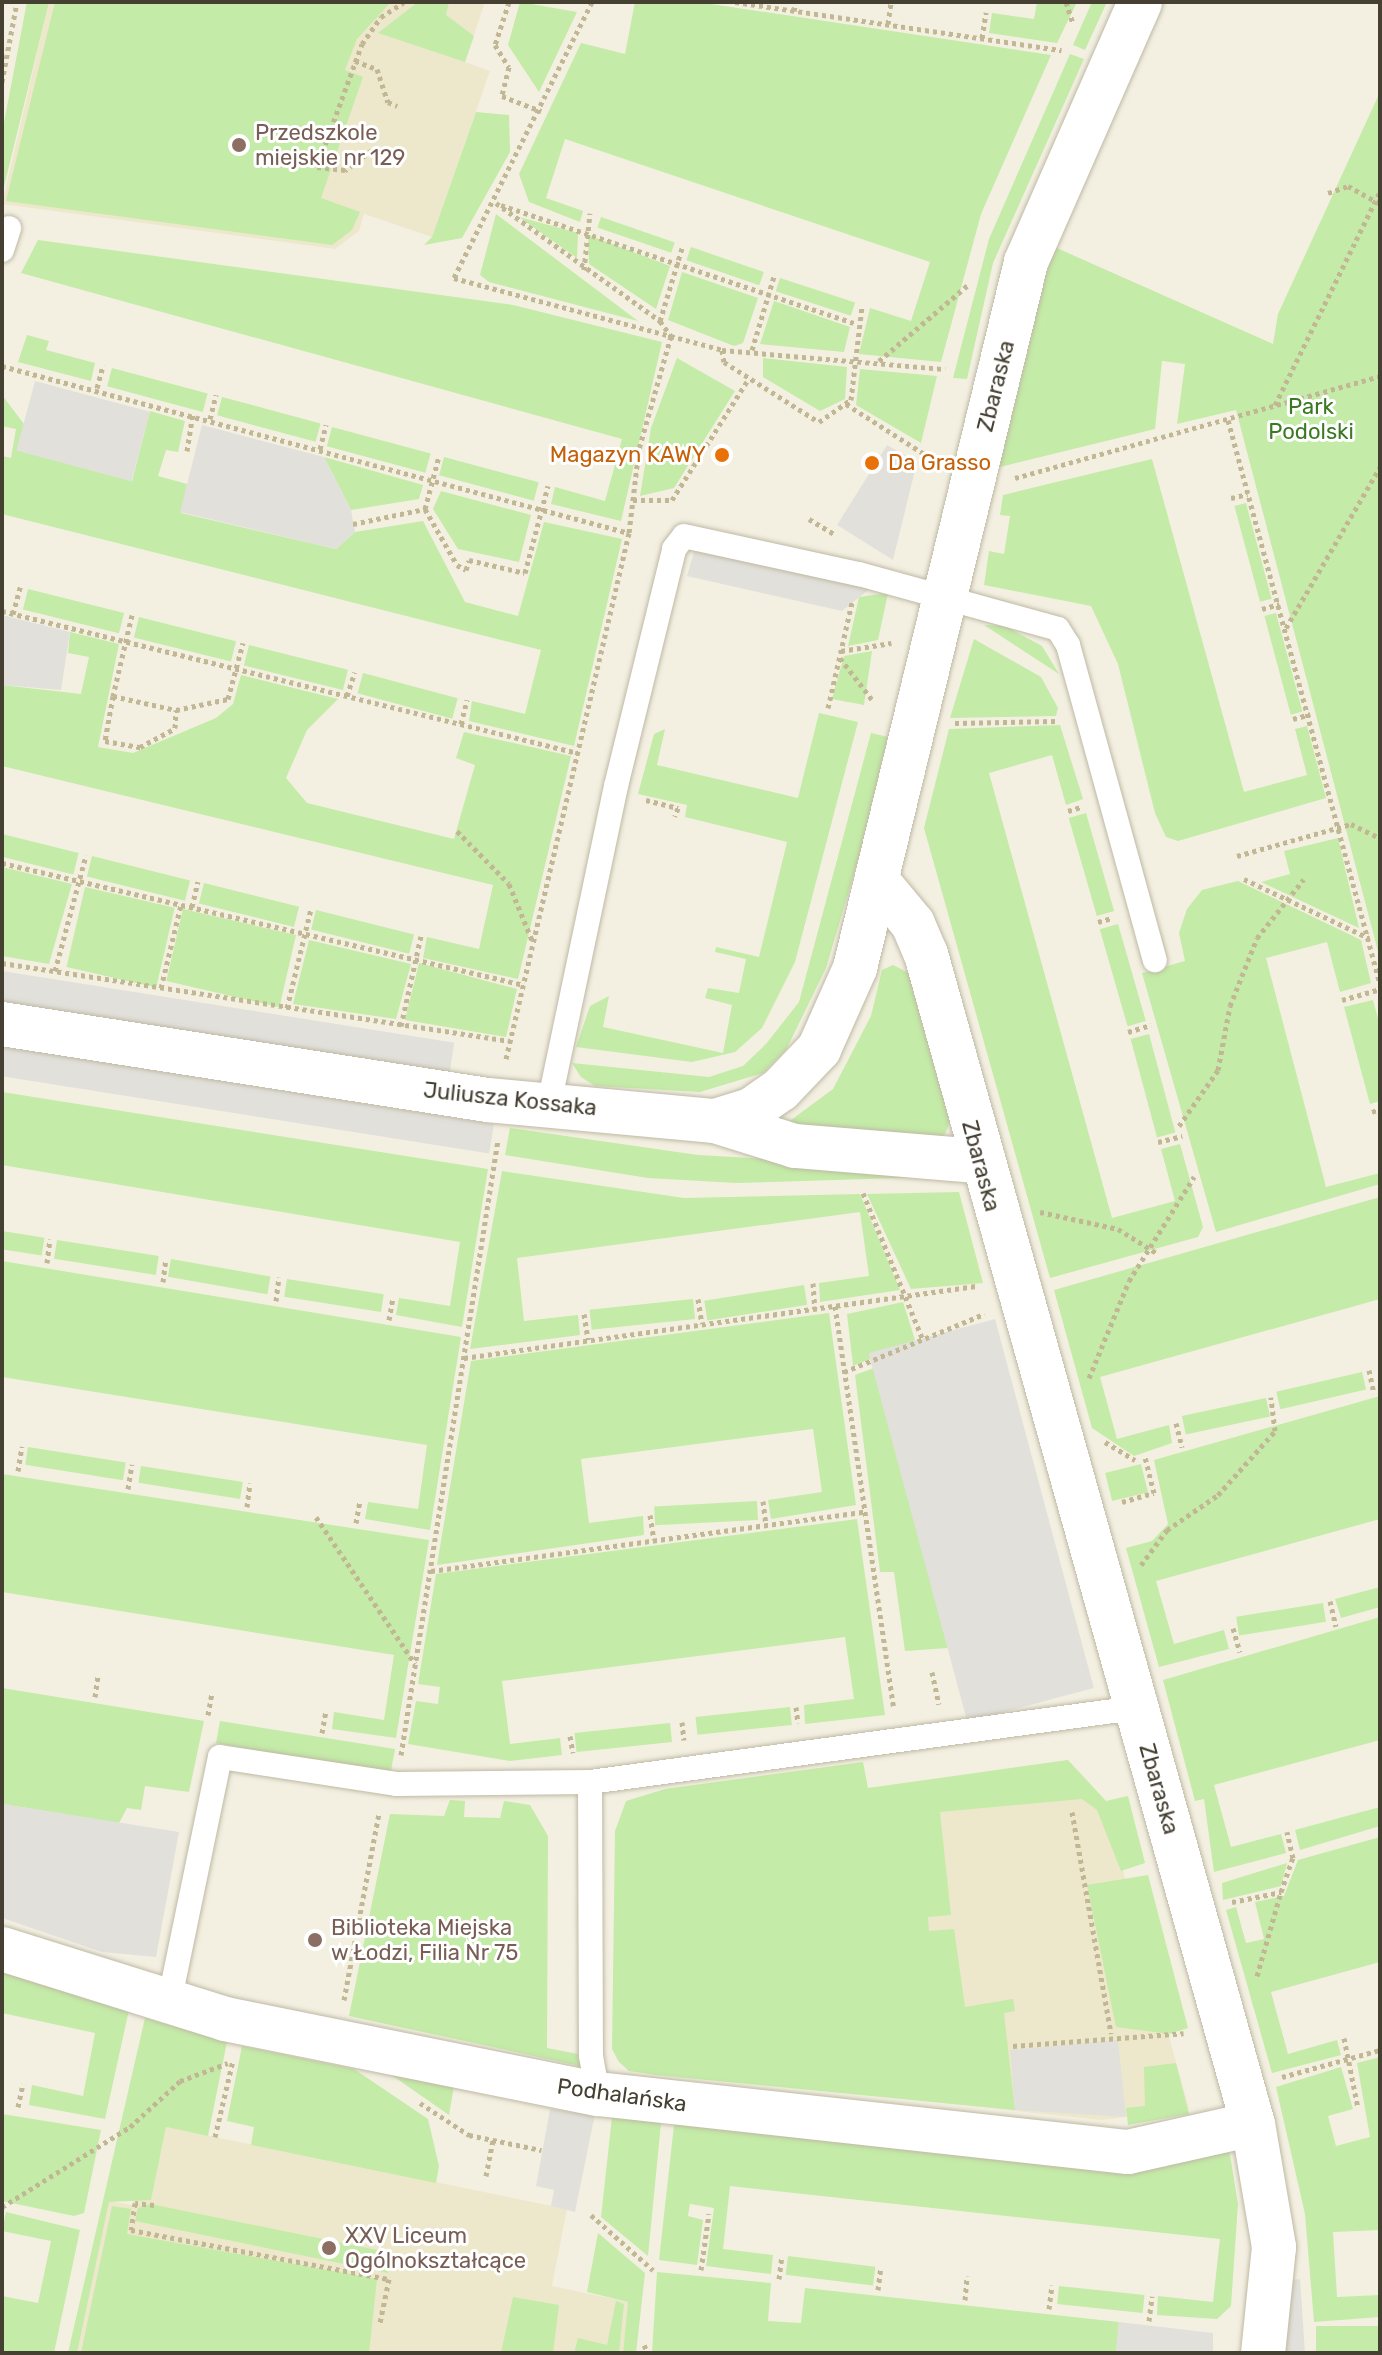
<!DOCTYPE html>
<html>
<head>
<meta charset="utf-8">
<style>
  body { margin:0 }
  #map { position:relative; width:1382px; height:2355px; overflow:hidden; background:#f3f0e2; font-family:Rubik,sans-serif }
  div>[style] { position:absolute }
  .education>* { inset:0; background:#ede8cb }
  .green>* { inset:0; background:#c4eba7; transform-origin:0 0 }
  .parking>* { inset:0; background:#e2e0db; transform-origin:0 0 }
  .path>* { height:5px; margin-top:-2.5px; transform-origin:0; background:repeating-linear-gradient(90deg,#c2b794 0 4px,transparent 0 8px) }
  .roads { filter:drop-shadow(0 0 2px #bfb9a4) drop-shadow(0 0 2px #bfb9a4) }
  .lane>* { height:24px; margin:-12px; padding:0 12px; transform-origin:12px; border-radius:12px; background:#fff }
  .street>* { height:44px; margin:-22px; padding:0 22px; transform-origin:22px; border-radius:22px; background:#fff }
  .dots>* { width:22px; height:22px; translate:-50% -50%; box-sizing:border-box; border:4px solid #fff; border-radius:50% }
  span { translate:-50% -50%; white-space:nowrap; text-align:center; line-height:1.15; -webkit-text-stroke:6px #fff; paint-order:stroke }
  .education-label { font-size:22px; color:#785e54 }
  .left { translate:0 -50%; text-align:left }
  .street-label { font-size:22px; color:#454032 }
  .park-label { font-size:22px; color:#397a22 }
  .food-label { font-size:22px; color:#c56008 }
  .right { translate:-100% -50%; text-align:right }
  .frame { position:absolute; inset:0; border:4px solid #454032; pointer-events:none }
</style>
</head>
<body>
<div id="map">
  <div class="education">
    <i style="clip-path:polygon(49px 2px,485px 2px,465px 62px,490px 71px,432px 237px,364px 214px,359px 231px,335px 249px,2px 204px)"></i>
    <i style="clip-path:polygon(1068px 1760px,1112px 1831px,1189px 2109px,1102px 2120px,658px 2073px,658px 1820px)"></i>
    <i style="clip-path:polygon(166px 2127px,567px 2209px,552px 2286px,628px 2302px,623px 2353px,77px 2353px,109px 2201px,132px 2205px,134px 2196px,151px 2199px)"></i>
  </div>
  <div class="green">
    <i style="clip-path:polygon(27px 2px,49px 2px,2px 195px,2px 133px)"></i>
    <i style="clip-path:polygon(55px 2px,391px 2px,357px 39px,345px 70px,363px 77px,321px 198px,360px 212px,352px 230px,332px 245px,6px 201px)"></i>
    <i style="clip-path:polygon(418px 2px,449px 2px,446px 15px,474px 36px,465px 62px,378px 33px)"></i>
    <i style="clip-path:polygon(520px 2px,577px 12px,539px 92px,508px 45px)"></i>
    <i style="clip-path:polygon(635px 2px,698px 2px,1051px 55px,981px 214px,941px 362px,859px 354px,870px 308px,911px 321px,930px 262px,565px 139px,546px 198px,583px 211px,580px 222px,529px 202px,519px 174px,581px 43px,625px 54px)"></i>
    <i style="clip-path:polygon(1037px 2px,1077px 2px,1057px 43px,989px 33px,992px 13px,1034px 19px)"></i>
    <i style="clip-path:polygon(1092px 2px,1107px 2px,1085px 50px,1073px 45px)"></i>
    <i style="clip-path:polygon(1070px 54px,1084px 59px,993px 263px,967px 379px,953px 378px,989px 239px)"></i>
    <i style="clip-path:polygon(1380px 92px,1380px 959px,1236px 410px,1177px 424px,1185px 364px,1162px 361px,1155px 429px,996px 468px,1050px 245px,1273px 344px,1278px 314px)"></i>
    <i style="clip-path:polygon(476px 112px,509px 115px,510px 152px,462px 238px,424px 245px,432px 237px)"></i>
    <i style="clip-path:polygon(496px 214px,638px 321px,489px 282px,480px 275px)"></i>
    <i style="clip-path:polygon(519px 217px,578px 233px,577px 258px)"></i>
    <i style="left:601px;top:217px;width:78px;height:11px;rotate:19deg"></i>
    <i style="clip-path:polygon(588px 235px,670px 266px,656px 309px,589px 264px)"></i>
    <i style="clip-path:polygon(38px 240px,513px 305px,662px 342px,621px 521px,551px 504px,555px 487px,605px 501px,622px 439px,21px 273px)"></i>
    <i style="left:691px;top:247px;width:77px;height:14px;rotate:19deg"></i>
    <i style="clip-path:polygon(682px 272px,758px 298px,743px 343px,734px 346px,668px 320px)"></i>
    <i style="left:780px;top:278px;width:79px;height:14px;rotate:18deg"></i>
    <i style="clip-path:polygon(774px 301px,850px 327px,844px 352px,760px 344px)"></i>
    <i style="clip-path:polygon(27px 335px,49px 341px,46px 350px,95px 363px,91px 381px,18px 362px)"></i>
    <i style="clip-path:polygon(677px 358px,735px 391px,674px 488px,640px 496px,651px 428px)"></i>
    <i style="clip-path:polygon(763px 358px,847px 367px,845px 399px,820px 411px,763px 377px)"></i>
    <i style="left:112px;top:368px;width:99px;height:19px;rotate:15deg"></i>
    <i style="clip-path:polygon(860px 369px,937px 376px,921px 443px,856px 405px)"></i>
    <i style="clip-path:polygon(2px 395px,24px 424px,17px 450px,132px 481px,150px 411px,185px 421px,178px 452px,166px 450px,158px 476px,187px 484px,181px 513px,336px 549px,355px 532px,423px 521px,465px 602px,518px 616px,544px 522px,622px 539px,574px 746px,469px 721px,472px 701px,525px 714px,541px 650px,2px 514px,2px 456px,11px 458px,16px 429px,2px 426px)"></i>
    <i style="left:222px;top:397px;width:102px;height:19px;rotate:15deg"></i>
    <i style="left:332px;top:427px;width:102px;height:20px;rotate:15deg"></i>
    <i style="clip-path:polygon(324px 457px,423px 485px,419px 499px,351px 510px)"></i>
    <i style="left:444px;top:457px;width:98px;height:19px;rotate:15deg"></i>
    <i style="clip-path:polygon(1152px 459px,1244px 792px,1307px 775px,1295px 729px,1307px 726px,1326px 798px,1178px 841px,1166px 837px,1155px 813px,1118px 664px,1091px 606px,984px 585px,989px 551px,1004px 554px,1010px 516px,1000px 515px,1003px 495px)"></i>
    <i style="clip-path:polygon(441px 491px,531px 515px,519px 562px,458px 549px,433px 509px)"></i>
    <i style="left:1246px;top:503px;width:99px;height:12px;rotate:75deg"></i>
    <i style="left:28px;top:589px;width:99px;height:21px;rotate:14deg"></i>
    <i style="clip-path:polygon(888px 593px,878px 640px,848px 646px,859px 597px)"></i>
    <i style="left:1276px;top:613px;width:102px;height:12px;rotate:75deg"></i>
    <i style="left:139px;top:617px;width:100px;height:21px;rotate:14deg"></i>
    <i style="clip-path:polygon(984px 625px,1005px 626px,1042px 646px,1059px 674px)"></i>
    <i style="clip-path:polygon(70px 632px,119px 644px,98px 747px,133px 753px,216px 718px,233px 704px,241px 675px,338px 699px,307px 730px,286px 778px,307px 803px,454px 839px,475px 765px,456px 758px,464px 732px,571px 756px,518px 979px,423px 958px,427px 937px,479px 949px,493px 885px,2px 766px,2px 685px,81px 694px,89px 657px,68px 653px)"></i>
    <i style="clip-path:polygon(974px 639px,1041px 677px,1058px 708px,1056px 716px,950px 718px)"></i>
    <i style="left:249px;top:645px;width:102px;height:21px;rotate:14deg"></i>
    <i style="clip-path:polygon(872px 651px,864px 705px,832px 699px,844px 656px)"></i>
    <i style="left:363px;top:673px;width:98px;height:21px;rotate:15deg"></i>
    <i style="clip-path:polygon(819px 713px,858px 722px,795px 962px,762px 1028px,735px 1052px,692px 1062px,576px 1047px,590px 1006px,609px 996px,603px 1027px,723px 1053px,732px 1005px,705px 998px,708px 988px,739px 993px,746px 959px,715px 952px,716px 947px,759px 957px,787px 842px,685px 817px,687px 805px,638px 794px,654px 734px,665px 729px,657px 765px,798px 798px)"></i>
    <i style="clip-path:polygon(1060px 725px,1083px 799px,1066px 805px,1052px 755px,989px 773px,1112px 1218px,1175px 1201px,1161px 1149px,1180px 1144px,1203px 1227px,1198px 1237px,1050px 1278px,924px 828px,949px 729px)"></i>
    <i style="clip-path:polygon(871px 733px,888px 737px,864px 840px,826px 968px,786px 1050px,763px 1073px,700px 1092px,595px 1086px,581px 1077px,572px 1063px,709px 1077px,743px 1066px,766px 1044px,799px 1002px)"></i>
    <i style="left:1086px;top:813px;width:102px;height:18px;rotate:74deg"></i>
    <i style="left:2px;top:834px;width:79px;height:22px;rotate:14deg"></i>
    <i style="clip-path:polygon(1338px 838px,1359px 928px,1261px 882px,1290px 874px,1284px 851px)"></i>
    <i style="left:92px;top:856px;width:101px;height:21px;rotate:14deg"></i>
    <i style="clip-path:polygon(2px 867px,72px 884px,49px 964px,2px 956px)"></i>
    <i style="clip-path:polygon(1238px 881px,1361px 940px,1371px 983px,1340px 992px,1327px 942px,1266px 958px,1326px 1187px,1380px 1173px,1380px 1184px,1216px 1232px,1142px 973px,1185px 961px,1179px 933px,1187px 909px,1202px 890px)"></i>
    <i style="left:204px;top:883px;width:98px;height:21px;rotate:14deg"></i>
    <i style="left:85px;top:887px;width:92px;height:82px;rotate:13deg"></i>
    <i style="left:183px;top:909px;width:116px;height:74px;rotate:13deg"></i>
    <i style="left:316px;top:910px;width:101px;height:20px;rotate:14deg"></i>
    <i style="left:1118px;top:924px;width:101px;height:19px;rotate:74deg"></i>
    <i style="clip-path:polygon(309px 940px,411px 964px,396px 1019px,293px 1004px)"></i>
    <i style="clip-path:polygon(419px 963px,517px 989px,506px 1037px,405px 1020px)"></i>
    <i style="clip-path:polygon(893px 965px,911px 974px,951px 1119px,945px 1134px,939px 1141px,787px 1123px,833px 1089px,871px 1016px,882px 970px)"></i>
    <i style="clip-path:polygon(1373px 1000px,1380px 1026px,1380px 1101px,1370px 1104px,1344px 1007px)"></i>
    <i style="left:1149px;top:1034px;width:102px;height:19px;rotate:75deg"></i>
    <i style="clip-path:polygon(2px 1092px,488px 1169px,462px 1327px,396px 1315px,399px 1298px,450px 1306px,460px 1242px,2px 1165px)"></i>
    <i style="clip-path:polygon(510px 1128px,698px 1155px,952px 1169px,965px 1176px,736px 1183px,648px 1178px,505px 1155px)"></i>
    <i style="clip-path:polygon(502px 1171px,684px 1198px,860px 1194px,900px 1290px,820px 1302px,819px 1283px,869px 1276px,860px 1212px,517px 1258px,524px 1321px,578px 1315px,580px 1335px,470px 1349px)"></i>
    <i style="clip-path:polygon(959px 1192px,983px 1283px,911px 1289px,867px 1194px)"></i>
    <i style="clip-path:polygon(1380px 1197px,1380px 1299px,1100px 1377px,1117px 1439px,1169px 1425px,1172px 1443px,1134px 1456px,1092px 1428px,1054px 1290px)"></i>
    <i style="left:2px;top:1231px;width:43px;height:18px;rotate:9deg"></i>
    <i style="left:57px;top:1240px;width:103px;height:19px;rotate:9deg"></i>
    <i style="left:171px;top:1259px;width:101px;height:18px;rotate:10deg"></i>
    <i style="clip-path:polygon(2px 1261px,461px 1337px,430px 1530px,365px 1519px,368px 1502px,418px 1509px,427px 1445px,2px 1377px)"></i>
    <i style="left:287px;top:1279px;width:98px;height:18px;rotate:9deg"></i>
    <i style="left:804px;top:1285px;width:20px;height:101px;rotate:81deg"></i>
    <i style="left:693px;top:1299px;width:20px;height:104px;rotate:84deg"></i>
    <i style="clip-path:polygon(903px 1302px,915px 1340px,853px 1366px,847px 1314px)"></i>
    <i style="clip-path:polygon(829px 1313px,856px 1505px,771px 1519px,768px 1500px,822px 1492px,813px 1429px,581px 1459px,589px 1523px,643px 1516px,644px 1535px,437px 1565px,471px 1361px)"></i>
    <i style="clip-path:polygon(874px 1368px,948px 1648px,905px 1651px,894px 1572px,880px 1572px,855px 1375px)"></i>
    <i style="left:1362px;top:1372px;width:18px;height:88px;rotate:77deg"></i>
    <i style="clip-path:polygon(1380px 1396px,1380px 1519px,1156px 1581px,1174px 1644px,1224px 1630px,1229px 1649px,1159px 1667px,1126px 1548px,1152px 1541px,1168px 1524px,1154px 1460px)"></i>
    <i style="left:1266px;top:1398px;width:19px;height:86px;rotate:78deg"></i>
    <i style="left:28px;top:1447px;width:99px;height:18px;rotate:9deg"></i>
    <i style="left:1141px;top:1464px;width:29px;height:37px;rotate:76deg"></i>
    <i style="left:141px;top:1466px;width:103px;height:17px;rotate:9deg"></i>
    <i style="clip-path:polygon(2px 1474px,429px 1540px,396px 1738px,332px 1729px,334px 1712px,384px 1720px,394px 1655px,2px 1592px)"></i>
    <i style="left:757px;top:1501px;width:19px;height:103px;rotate:87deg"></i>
    <i style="clip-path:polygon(857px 1519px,885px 1715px,805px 1724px,804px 1705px,854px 1699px,845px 1637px,502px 1681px,510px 1744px,560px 1738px,562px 1755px,510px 1761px,408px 1744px,416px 1701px,438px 1704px,440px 1687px,418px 1684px,436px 1574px)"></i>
    <i style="clip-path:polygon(1380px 1587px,1380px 1607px,1341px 1618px,1335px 1599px)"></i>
    <i style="left:1323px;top:1603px;width:19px;height:88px;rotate:81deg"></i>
    <i style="clip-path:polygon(1380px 1617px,1380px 1740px,1214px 1785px,1231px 1847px,1281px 1834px,1286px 1853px,1214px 1872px,1204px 1799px,1195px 1801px,1163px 1680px)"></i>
    <i style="clip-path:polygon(2px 1688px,204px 1721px,189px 1792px,145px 1786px,141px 1810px,127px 1808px,119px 1823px,2px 1804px)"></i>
    <i style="left:790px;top:1707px;width:18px;height:95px;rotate:84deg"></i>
    <i style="clip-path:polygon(220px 1721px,395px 1749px,390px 1776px,216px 1743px)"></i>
    <i style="left:670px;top:1723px;width:19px;height:96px;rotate:84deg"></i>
    <i style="clip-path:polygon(1068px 1760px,1106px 1801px,1128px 1796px,1145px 1863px,1121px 1871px,1097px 1810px,1082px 1799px,940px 1812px,951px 1915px,928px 1917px,929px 1931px,954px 1929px,965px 2007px,1013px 1999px,1015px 2011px,1004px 2013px,1015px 2110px,656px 2075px,629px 2071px,619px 2062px,612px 2049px,615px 1831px,626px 1801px,665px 1789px,863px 1762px,868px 1788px)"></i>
    <i style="clip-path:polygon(450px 1800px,465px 1801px,464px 1817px,500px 1818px,504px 1801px,530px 1805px,548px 1836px,547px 2048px,578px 2054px,580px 2066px,349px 2016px,390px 1814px,444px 1816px)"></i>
    <i style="clip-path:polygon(1380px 1807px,1380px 1826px,1300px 1850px,1295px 1830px)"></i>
    <i style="clip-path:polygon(1380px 1837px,1380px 1962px,1271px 1992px,1288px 2054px,1337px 2040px,1341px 2055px,1272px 2073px,1226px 1910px,1236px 1907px,1246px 1943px,1264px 1939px,1255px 1902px,1284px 1896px,1298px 1860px)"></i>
    <i style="clip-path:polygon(1287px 1863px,1281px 1886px,1223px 1900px,1222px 1883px)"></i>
    <i style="clip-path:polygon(1148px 1875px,1188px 2028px,1169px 2034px,1116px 2027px,1087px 1885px)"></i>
    <i style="clip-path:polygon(2px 1962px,129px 2010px,105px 2119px,29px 2105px,32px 2085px,83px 2096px,95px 2033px,2px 2013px)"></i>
    <i style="clip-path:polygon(145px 2018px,227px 2042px,208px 2136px,166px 2127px,151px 2200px,109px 2202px,77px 2353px,68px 2353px)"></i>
    <i style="clip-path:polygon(242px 2046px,354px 2069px,428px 2119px,439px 2166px,436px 2183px,251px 2145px,254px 2127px,227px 2121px)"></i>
    <i style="clip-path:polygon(1380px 2057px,1380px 2230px,1333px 2232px,1337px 2297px,1380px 2295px,1380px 2317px,1314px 2322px,1305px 2214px,1276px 2087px,1341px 2067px,1353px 2109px,1328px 2116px,1336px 2146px,1370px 2137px,1357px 2063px)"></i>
    <i style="clip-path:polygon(1176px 2063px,1189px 2114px,1128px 2125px,1126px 2108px,1145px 2106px,1144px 2067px)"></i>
    <i style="clip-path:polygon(380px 2067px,455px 2080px,449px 2115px)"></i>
    <i style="clip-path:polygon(662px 2113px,648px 2256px,601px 2217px,612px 2117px)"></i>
    <i style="clip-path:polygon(2px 2114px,101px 2130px,84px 2213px,74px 2216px,2px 2201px)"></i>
    <i style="clip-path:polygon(675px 2116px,1229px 2149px,1238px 2204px,1231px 2306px,1217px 2319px,1157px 2315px,1158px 2296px,1213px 2302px,1220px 2239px,730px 2186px,723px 2249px,773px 2255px,771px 2274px,706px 2266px,714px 2208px,690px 2204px,688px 2216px,703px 2220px,697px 2265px,659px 2260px)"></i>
    <i style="clip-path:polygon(150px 2204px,392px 2253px,388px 2273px,135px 2221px,138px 2208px)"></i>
    <i style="clip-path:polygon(112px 2206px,131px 2209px,127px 2234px,377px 2279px,369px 2353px,81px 2353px)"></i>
    <i style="clip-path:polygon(6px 2212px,80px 2230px,54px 2353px,2px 2353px,2px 2296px,38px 2303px,51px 2241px,2px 2231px)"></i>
    <i style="clip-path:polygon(598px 2233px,645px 2273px,636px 2353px,623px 2353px,628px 2302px,587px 2292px)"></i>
    <i style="left:788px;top:2256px;width:88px;height:19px;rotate:7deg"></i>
    <i style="clip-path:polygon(657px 2272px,771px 2283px,768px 2321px,801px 2323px,805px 2288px,1119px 2322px,1116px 2353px,652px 2353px)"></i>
    <i style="left:1059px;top:2286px;width:86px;height:18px;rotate:6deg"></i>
    <i style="clip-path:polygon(513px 2297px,559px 2305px,553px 2353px,501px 2353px)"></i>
    <i style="clip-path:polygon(616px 2301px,624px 2304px,619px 2353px,574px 2353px,578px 2338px,607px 2345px)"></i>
    <i style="left:1380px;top:2326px;width:27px;height:64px;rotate:90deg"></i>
  </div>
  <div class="parking">
    <i style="left:35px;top:381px;width:119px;height:72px;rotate:15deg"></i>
    <i style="clip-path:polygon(202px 425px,324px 457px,351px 510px,355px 532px,336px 549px,180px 512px)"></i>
    <i style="clip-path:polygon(887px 445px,917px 462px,893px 560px,837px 525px)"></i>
    <i style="clip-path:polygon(696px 545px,872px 587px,842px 611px,687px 576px)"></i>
    <i style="clip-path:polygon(2px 615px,70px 632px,61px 690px,2px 685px)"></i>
    <i style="left:2px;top:971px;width:458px;height:33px;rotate:9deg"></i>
    <i style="left:2px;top:1046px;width:498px;height:30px;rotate:9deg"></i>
    <i style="left:995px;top:1319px;width:382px;height:131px;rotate:75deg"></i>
    <i style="clip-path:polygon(2px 1804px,179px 1832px,156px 1957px,102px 1952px,2px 1918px)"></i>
    <i style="clip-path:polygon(1118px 2040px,1126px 2117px,1015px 2110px,1010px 2050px)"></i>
    <i style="clip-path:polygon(550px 2109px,585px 2114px,596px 2109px,575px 2212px,551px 2206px,554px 2190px,536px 2186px)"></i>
    <i style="clip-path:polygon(1300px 2279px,1305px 2353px,1276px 2353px,1286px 2281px)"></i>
    <i style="clip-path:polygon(1119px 2322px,1213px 2333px,1213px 2353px,1116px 2353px)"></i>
  </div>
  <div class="path">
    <i style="left:509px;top:2px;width:45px;rotate:108deg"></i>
    <i style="left:495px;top:45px;width:26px;rotate:58deg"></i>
    <i style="left:509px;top:67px;width:30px;rotate:104deg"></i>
    <i style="left:502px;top:96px;width:42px;rotate:21deg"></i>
    <i style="left:592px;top:2px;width:309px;rotate:116.6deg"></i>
    <i style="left:454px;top:278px;width:278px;rotate:15deg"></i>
    <i style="left:722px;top:350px;width:224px;rotate:4.9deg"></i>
    <i style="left:735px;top:2px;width:330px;rotate:8.4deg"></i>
    <i style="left:1066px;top:2px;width:23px;rotate:72deg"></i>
    <i style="left:794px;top:11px;width:9px;rotate:-77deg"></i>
    <i style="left:888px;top:24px;width:22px;rotate:-82deg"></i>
    <i style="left:982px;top:38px;width:26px;rotate:-81deg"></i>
    <i style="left:355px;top:61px;width:23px;rotate:20deg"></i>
    <i style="left:377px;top:69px;width:35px;rotate:72deg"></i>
    <i style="left:388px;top:102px;width:10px;rotate:24deg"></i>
    <i style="left:2px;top:82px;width:81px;rotate:-79.4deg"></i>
    <i style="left:381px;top:151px;width:9px;rotate:-174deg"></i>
    <i style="left:372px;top:150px;width:34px;rotate:143deg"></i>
    <i style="left:345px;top:170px;width:28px;rotate:-174deg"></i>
    <i style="left:317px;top:167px;width:131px;rotate:-69.9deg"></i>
    <i style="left:362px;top:44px;width:33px;rotate:-55deg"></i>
    <i style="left:381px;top:17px;width:27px;rotate:-33deg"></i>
    <i style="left:1328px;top:193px;width:21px;rotate:-19deg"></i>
    <i style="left:1348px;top:186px;width:37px;rotate:29deg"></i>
    <i style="left:496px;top:203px;width:202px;rotate:35.7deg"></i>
    <i style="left:660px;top:321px;width:19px;rotate:54deg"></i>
    <i style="left:671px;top:336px;width:117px;rotate:105.8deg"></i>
    <i style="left:639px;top:449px;width:85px;rotate:96.8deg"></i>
    <i style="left:629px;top:533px;width:540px;rotate:103.16deg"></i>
    <i style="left:501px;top:205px;width:375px;rotate:18.5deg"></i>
    <i style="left:584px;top:270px;width:57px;rotate:-84deg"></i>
    <i style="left:660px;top:321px;width:79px;rotate:-73.2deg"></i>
    <i style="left:722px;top:350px;width:12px;rotate:81deg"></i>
    <i style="left:724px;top:362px;width:112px;rotate:32.3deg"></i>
    <i style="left:819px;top:422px;width:39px;rotate:-35deg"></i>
    <i style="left:851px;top:400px;width:95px;rotate:-83.3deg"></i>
    <i style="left:752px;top:350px;width:77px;rotate:-73.4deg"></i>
    <i style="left:879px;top:361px;width:117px;rotate:-40.5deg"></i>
    <i style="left:2px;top:366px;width:649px;rotate:14.91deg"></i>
    <i style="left:97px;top:388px;width:24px;rotate:-75deg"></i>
    <i style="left:846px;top:404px;width:95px;rotate:32.5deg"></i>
    <i style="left:1275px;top:405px;width:237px;rotate:-63.8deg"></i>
    <i style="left:210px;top:419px;width:25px;rotate:-76deg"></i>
    <i style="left:1228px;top:420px;width:584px;rotate:74.92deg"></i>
    <i style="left:320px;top:449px;width:25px;rotate:-76deg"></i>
    <i style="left:187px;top:451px;width:37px;rotate:-81deg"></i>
    <i style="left:1015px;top:478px;width:379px;rotate:-15.6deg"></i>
    <i style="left:1231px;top:498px;width:17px;rotate:-13deg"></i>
    <i style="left:633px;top:500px;width:39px"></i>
    <i style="left:672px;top:500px;width:144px;rotate:-57.7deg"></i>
    <i style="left:425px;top:509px;width:64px;rotate:60.3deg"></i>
    <i style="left:457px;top:565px;width:10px;rotate:29deg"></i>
    <i style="left:466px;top:570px;width:10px;rotate:-73deg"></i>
    <i style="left:469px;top:560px;width:57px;rotate:13.1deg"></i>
    <i style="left:525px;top:573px;width:90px;rotate:-75.2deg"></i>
    <i style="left:809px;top:519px;width:29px;rotate:31deg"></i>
    <i style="left:353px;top:524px;width:74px;rotate:-11.8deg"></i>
    <i style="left:425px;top:509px;width:55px;rotate:-75.2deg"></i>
    <i style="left:1262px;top:609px;width:18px;rotate:-16deg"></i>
    <i style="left:2px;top:611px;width:593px;rotate:13.85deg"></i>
    <i style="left:13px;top:614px;width:28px;rotate:-75deg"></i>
    <i style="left:132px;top:615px;width:83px;rotate:103.2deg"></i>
    <i style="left:113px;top:696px;width:65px;rotate:12.5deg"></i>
    <i style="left:176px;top:710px;width:53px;rotate:-11.9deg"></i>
    <i style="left:228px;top:699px;width:58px;rotate:-75deg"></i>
    <i style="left:1286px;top:628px;width:186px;rotate:-59.7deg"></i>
    <i style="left:841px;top:651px;width:51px;rotate:-9.1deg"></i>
    <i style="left:840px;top:658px;width:54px;rotate:52.5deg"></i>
    <i style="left:113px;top:696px;width:46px;rotate:100.1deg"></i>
    <i style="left:105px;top:741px;width:36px;rotate:10deg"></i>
    <i style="left:140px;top:747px;width:40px;rotate:-28deg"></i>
    <i style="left:175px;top:728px;width:18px;rotate:-87deg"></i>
    <i style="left:347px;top:696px;width:25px;rotate:-72deg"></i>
    <i style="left:828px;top:708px;width:109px;rotate:-77.2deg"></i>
    <i style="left:1293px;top:719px;width:18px;rotate:-16deg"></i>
    <i style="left:955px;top:723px;width:102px;rotate:-1.1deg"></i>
    <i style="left:461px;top:724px;width:25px;rotate:-76deg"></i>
    <i style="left:646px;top:800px;width:33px;rotate:14deg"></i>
    <i style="left:678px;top:808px;width:9px;rotate:111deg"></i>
    <i style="left:1068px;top:811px;width:14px;rotate:-17deg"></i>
    <i style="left:457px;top:831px;width:74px;rotate:45.5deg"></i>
    <i style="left:509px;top:884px;width:61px;rotate:67.7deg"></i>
    <i style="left:1237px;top:856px;width:118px;rotate:-15.7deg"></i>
    <i style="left:1351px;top:824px;width:32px;rotate:26deg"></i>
    <i style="left:2px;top:863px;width:536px;rotate:13.15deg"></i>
    <i style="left:1244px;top:879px;width:138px;rotate:25.3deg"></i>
    <i style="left:192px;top:907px;width:26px;rotate:-77deg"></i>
    <i style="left:1098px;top:922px;width:15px;rotate:-16deg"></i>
    <i style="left:2px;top:963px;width:514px;rotate:8.73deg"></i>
    <i style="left:55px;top:971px;width:120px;rotate:-75deg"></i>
    <i style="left:161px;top:988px;width:85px;rotate:-76.5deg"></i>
    <i style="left:1342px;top:1000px;width:40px;rotate:-16deg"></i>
    <i style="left:287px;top:1008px;width:102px;rotate:-76.4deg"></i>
    <i style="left:401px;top:1026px;width:92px;rotate:-77.5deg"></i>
    <i style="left:1128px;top:1032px;width:24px;rotate:-17deg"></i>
    <i style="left:1372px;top:1112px;width:9px;rotate:-21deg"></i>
    <i style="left:1179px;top:1126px;width:68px;rotate:-55.1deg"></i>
    <i style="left:1218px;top:1070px;width:65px;rotate:-79.4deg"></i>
    <i style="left:1230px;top:1006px;width:73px;rotate:-68.3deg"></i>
    <i style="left:1257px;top:938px;width:75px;rotate:-51.5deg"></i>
    <i style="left:1158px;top:1142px;width:25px;rotate:-14deg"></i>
    <i style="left:863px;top:1193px;width:159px;rotate:67.8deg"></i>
    <i style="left:1040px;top:1212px;width:80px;rotate:12.3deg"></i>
    <i style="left:1118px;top:1229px;width:47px;rotate:32deg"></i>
    <i style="left:47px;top:1263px;width:24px;rotate:-83deg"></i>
    <i style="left:163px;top:1282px;width:23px;rotate:-83deg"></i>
    <i style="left:813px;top:1283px;width:26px;rotate:86deg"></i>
    <i style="left:698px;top:1299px;width:25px;rotate:81deg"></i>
    <i style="left:276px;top:1301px;width:24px;rotate:-83deg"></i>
    <i style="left:835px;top:1306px;width:406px;rotate:81.7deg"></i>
    <i style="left:584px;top:1314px;width:26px;rotate:81deg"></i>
    <i style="left:389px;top:1320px;width:23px;rotate:-80deg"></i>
    <i style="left:464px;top:1358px;width:517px;rotate:-8deg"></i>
    <i style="left:1369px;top:1370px;width:24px;rotate:78deg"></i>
    <i style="left:844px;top:1372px;width:152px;rotate:-22.5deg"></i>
    <i style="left:1089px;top:1378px;width:105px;rotate:-67.6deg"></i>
    <i style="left:1129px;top:1281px;width:123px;rotate:-58deg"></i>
    <i style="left:1176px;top:1423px;width:25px;rotate:76deg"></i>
    <i style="left:1105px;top:1442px;width:35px;rotate:31deg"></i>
    <i style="left:18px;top:1471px;width:25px;rotate:-81deg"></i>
    <i style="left:128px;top:1489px;width:25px;rotate:-81deg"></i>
    <i style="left:763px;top:1501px;width:24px;rotate:83deg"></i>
    <i style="left:1122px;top:1502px;width:33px;rotate:-16deg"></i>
    <i style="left:1154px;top:1493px;width:37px;rotate:-104deg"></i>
    <i style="left:247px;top:1507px;width:24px;rotate:-83deg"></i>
    <i style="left:650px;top:1515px;width:25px;rotate:81deg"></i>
    <i style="left:316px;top:1517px;width:177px;rotate:56deg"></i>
    <i style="left:356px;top:1523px;width:23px;rotate:-80deg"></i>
    <i style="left:1141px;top:1565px;width:44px;rotate:-53.4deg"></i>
    <i style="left:1167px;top:1530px;width:62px;rotate:-34.5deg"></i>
    <i style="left:1218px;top:1495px;width:86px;rotate:-48.3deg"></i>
    <i style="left:1275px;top:1431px;width:34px;rotate:-97deg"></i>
    <i style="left:431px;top:1571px;width:437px;rotate:-7.8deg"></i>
    <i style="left:1330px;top:1601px;width:26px;rotate:77deg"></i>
    <i style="left:1233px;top:1628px;width:25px;rotate:74deg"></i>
    <i style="left:932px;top:1672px;width:33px;rotate:78deg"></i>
    <i style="left:95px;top:1697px;width:22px;rotate:-82deg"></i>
    <i style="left:796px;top:1707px;width:16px;rotate:83deg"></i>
    <i style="left:208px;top:1715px;width:22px;rotate:-80deg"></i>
    <i style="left:682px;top:1722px;width:18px;rotate:84deg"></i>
    <i style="left:322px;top:1733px;width:22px;rotate:-80deg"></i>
    <i style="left:570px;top:1736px;width:17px;rotate:80deg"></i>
    <i style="left:401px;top:1755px;width:623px;rotate:-81.04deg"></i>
    <i style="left:1072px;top:1812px;width:225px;rotate:80deg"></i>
    <i style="left:1232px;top:1902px;width:50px;rotate:-11.5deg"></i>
    <i style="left:1281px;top:1892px;width:36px;rotate:-71deg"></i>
    <i style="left:1293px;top:1858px;width:27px;rotate:-103deg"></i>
    <i style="left:1257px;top:1976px;width:87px;rotate:-74.1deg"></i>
    <i style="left:344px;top:2000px;width:190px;rotate:-79.4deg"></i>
    <i style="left:1344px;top:2038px;width:71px;rotate:78.7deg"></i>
    <i style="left:1013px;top:2046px;width:171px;rotate:-4.3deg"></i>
    <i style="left:1282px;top:2077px;width:102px;rotate:-15.4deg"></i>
    <i style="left:420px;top:2103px;width:59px;rotate:33.1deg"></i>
    <i style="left:469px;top:2135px;width:74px;rotate:11.8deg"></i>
    <i style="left:18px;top:2107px;width:24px;rotate:-78deg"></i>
    <i style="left:215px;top:2137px;width:79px;rotate:-76.8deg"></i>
    <i style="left:486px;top:2176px;width:37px;rotate:-79deg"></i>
    <i style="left:154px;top:2205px;width:19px;rotate:-174deg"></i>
    <i style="left:135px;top:2203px;width:27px;rotate:98deg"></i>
    <i style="left:131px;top:2230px;width:263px;rotate:10.8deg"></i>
    <i style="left:389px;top:2279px;width:45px;rotate:101.6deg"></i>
    <i style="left:2px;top:2207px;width:151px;rotate:-32deg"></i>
    <i style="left:130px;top:2127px;width:68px;rotate:-42.6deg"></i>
    <i style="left:180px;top:2081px;width:51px;rotate:-20.6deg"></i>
    <i style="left:591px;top:2215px;width:83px;rotate:41.6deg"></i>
    <i style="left:701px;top:2270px;width:57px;rotate:-81.9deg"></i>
    <i style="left:779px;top:2279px;width:23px;rotate:-83deg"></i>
    <i style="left:878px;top:2290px;width:23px;rotate:-83deg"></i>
    <i style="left:965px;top:2300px;width:24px;rotate:-85deg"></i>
    <i style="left:1049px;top:2309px;width:24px;rotate:-83deg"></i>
    <i style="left:1149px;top:2321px;width:25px;rotate:-83deg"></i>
    <i style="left:644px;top:2345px;width:9px;rotate:63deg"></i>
  </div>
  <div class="roads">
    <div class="lane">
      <i style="left:2px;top:250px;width:23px;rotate:-72deg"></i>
      <i style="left:549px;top:1104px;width:325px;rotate:-78.1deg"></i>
      <i style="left:616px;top:786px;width:244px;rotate:-76.2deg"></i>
      <i style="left:674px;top:549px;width:16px;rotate:-52deg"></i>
      <i style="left:684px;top:536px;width:179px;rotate:12.3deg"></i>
      <i style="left:859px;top:574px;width:206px;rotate:15.4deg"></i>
      <i style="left:1058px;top:629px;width:19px;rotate:58deg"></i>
      <i style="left:1068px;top:645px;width:327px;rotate:74.6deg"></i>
      <i style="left:590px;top:1782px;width:274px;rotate:89.8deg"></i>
      <i style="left:591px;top:2056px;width:39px;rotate:80deg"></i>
      <i style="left:169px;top:2003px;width:251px;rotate:-78.3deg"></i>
      <i style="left:220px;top:1757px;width:178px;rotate:8.7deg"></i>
      <i style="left:396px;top:1784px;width:194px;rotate:-0.6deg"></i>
      <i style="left:590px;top:1782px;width:550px;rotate:-7.73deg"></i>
    </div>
    <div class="street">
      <i style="left:879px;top:883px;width:53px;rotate:50.3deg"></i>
      <i style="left:913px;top:924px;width:33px;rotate:67deg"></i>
      <i style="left:926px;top:954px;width:1215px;rotate:74.39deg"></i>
      <i style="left:1253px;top:2124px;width:125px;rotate:80.3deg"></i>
      <i style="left:1274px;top:2247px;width:107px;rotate:95.9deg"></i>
      <i style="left:2px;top:1024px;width:492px;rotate:8.9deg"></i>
      <i style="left:488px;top:1100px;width:228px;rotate:5.3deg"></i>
      <i style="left:715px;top:1121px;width:38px;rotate:-17deg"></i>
      <i style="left:751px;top:1110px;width:35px;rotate:-35deg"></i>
      <i style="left:780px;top:1090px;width:57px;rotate:-46.4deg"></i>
      <i style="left:819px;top:1049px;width:89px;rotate:-66deg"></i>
      <i style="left:855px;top:968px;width:726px;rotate:-76.38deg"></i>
      <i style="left:1026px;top:262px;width:284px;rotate:-66.3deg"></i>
      <i style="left:715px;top:1121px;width:84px;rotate:17.4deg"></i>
      <i style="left:795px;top:1146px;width:185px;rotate:4.7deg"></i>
      <i style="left:2px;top:1949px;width:234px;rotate:17.4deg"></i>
      <i style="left:225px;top:2019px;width:380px;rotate:11.4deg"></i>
      <i style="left:598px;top:2094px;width:533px;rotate:6.25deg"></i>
      <i style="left:1128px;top:2152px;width:128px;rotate:-12.6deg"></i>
    </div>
  </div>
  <div class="dots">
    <i style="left:239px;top:145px;background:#8d6e63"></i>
    <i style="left:722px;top:455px;background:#e8710a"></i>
    <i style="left:872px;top:463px;background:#e8710a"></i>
    <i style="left:315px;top:1940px;background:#8d6e63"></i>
    <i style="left:329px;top:2248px;background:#8d6e63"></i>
  </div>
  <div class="education-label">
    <span class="left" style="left:255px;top:145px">Przedszkole<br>miejskie nr 129</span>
    <span class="left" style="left:331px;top:1940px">Biblioteka Miejska<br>w Łodzi, Filia Nr 75</span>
    <span class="left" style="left:345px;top:2248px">XXV Liceum<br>Ogólnokształcące</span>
  </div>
  <div class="street-label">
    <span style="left:996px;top:386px;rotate:-76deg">Zbaraska</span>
    <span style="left:510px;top:1099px;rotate:6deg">Juliusza Kossaka</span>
    <span style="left:981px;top:1166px;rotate:75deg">Zbaraska</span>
    <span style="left:1159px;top:1789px;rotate:74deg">Zbaraska</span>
    <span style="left:622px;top:2095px;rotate:8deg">Podhalańska</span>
  </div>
  <div class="park-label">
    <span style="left:1311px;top:419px">Park<br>Podolski</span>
  </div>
  <div class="food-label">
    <span class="right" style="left:706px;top:455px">Magazyn KAWY</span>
    <span class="left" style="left:888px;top:463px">Da Grasso</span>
  </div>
  <div class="frame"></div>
</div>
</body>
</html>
